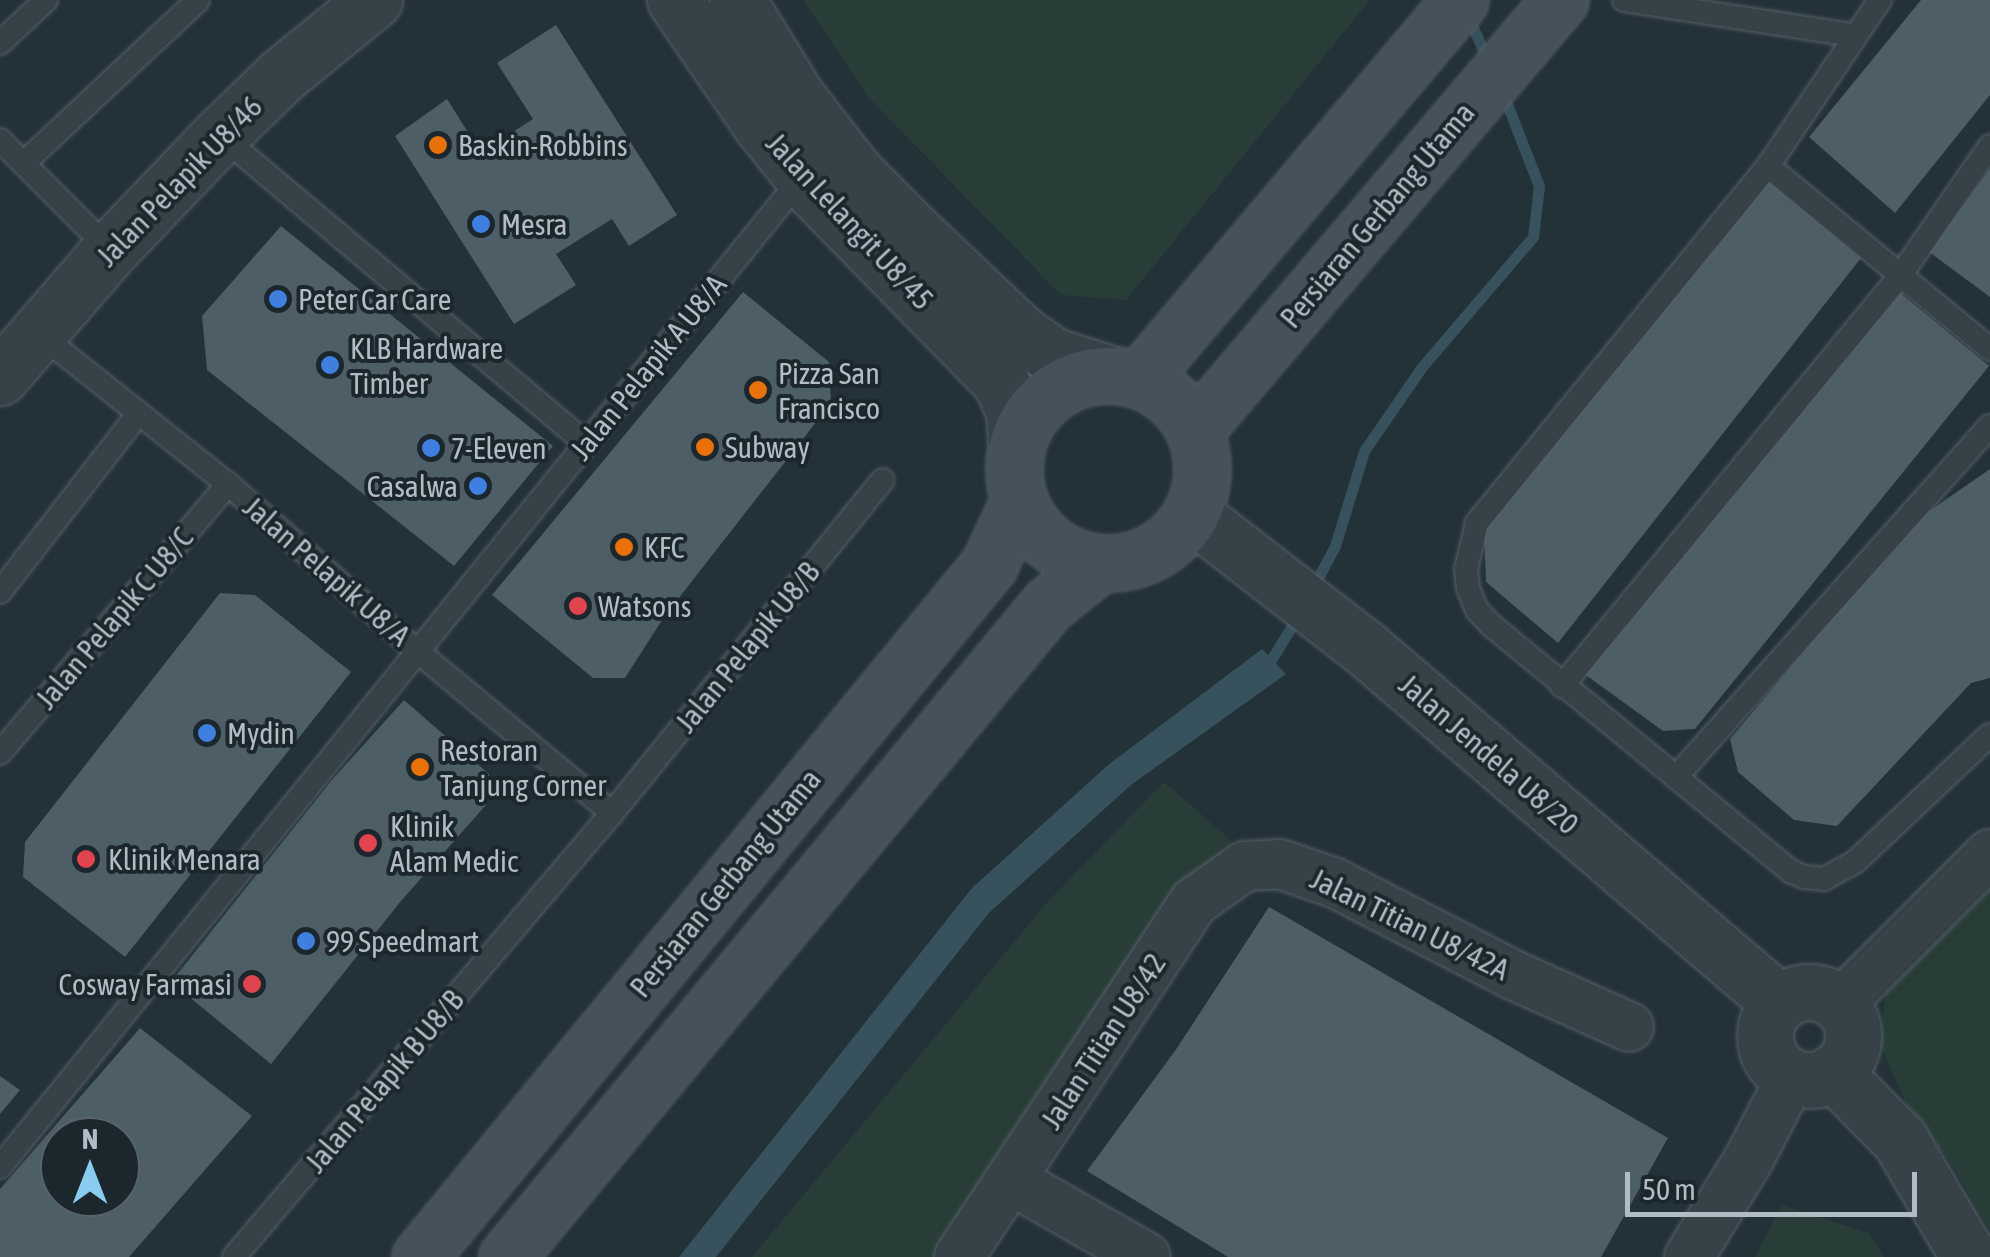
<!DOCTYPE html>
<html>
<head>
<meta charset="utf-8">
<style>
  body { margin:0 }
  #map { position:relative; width:1990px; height:1257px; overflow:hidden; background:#233138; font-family:"Asap Condensed",sans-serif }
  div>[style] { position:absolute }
  .green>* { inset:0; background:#283d38 }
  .water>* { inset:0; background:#37515d }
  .stream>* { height:11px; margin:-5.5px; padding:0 5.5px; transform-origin:5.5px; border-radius:5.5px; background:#37515d }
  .building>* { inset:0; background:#4e5e66 }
  .roads { filter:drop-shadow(0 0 2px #546066) drop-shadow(0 0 2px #546066) }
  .service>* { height:22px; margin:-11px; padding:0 11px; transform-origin:11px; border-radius:11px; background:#364248 }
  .minor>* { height:48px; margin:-24px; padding:0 24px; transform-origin:24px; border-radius:24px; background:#364248 }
  .tertiary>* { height:55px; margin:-27.5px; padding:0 27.5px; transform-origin:27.5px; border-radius:27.5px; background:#364248 }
  .tertiary>.ring { margin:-27.5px; padding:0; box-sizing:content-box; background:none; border:55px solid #364248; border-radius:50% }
  .secondary>* { height:55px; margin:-27.5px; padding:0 27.5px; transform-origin:27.5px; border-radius:27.5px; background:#45525b }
  .secondary>.ring { margin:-27.5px; padding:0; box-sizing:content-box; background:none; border:55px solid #45525b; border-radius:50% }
  .dots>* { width:28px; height:28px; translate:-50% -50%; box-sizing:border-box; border:5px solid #1c272d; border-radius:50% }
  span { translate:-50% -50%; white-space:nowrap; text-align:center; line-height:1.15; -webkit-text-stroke:8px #1c272d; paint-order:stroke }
  .poi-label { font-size:30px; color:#b1bdc4 }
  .left { translate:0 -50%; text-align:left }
  .right { translate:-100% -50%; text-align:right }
  .street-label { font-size:30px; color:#b1bdc4 }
  .north { position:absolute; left:40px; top:1117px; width:100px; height:100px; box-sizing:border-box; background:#1c272d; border:2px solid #586369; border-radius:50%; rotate:0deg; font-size:28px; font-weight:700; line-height:40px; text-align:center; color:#b1bdc4 }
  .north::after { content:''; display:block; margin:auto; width:35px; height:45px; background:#8acbf0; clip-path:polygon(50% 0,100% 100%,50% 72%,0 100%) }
  .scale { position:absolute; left:1625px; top:1172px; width:292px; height:45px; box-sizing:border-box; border:5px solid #b1bdc4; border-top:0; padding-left:12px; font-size:30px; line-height:35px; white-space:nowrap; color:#b1bdc4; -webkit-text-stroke:8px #1c272d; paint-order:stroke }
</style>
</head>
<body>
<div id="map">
  <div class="green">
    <i style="clip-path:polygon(803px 0,1370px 0,1126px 300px,1061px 295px,868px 97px)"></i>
    <i style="clip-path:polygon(1164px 782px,1232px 841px,1145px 955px,940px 1257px,752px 1257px,1049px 900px)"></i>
    <i style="clip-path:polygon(1990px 887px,1990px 1231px,1953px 1166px,1905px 1101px,1879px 1042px,1888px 981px)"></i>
    <i style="clip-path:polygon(1782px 1205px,1868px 1233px,1884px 1257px,1755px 1257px)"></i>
  </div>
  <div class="water">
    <i style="clip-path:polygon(1262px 649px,1286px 674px,1131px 785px,989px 913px,716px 1257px,679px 1257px,972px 888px,1108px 765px)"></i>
  </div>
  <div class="stream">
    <i style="left:1467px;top:14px;width:51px;rotate:65.9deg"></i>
    <i style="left:1311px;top:591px;width:51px;rotate:-61.9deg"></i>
    <i style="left:1335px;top:546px;width:99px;rotate:-73deg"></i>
    <i style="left:1364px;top:451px;width:101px;rotate:-55.5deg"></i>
    <i style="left:1421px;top:368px;width:172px;rotate:-49.5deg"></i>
    <i style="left:1533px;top:237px;width:51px;rotate:-83.3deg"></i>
    <i style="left:1539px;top:186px;width:102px;rotate:-111.3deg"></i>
    <i style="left:1266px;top:668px;width:61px;rotate:-58.4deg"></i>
  </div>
  <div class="building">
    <i style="clip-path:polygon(1921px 0,1990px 0,1990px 95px,1895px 213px,1809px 137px)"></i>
    <i style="clip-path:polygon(556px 25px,677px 215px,629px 246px,612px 219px,556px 254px,576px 285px,514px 324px,395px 136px,447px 99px,481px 153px,533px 119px,497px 63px)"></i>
    <i style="clip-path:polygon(1990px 169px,1990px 297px,1929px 252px)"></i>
    <i style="clip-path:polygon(1768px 181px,1861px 258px,1558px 643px,1486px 582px,1484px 532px)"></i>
    <i style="clip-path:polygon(281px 226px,553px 446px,454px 566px,207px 370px,202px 316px)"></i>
    <i style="clip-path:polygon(743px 292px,829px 362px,831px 403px,664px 617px,625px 678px,593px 678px,492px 595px)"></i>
    <i style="clip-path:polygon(1899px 292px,1989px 366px,1695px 729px,1663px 731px,1583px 673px)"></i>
    <i style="clip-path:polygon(1990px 469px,1990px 678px,1971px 683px,1837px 826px,1794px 820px,1738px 772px,1730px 739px,1912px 523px)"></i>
    <i style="clip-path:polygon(220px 593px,255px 595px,351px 672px,125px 957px,23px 877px,25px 842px)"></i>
    <i style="clip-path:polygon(404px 700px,489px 774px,486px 805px,401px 901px,271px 1064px,171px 982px,332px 780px)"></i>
    <i style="clip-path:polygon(1269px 907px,1668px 1138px,1601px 1257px,1228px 1257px,1087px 1171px,1177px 1048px)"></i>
    <i style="clip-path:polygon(evenodd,140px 1028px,252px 1116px,129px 1257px,0 1257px,0 1189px,140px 1028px,60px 1137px,120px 1137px,120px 1197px,60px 1197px,60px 1137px)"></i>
    <i style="clip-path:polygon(0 1076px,20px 1090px,0 1114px)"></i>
  </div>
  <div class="roads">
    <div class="service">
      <i style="left:1624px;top:0;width:232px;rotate:8.7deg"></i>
      <i style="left:1880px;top:0;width:200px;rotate:124deg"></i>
      <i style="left:1768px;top:166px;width:461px;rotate:129.2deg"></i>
      <i style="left:1477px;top:523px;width:47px;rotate:103.4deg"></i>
      <i style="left:1466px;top:569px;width:19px;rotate:84deg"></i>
      <i style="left:1468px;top:588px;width:24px;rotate:68deg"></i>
      <i style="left:1477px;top:610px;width:21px;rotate:47deg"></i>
      <i style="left:1491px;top:625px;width:387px;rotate:39.4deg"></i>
      <i style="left:1790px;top:871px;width:15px;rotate:23deg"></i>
      <i style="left:1804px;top:877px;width:20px;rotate:6deg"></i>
      <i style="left:1824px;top:879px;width:35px;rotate:-29deg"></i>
      <i style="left:1855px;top:862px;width:185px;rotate:-43.3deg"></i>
      <i style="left:0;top:43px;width:63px;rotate:-43.1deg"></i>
      <i style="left:220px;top:135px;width:478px;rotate:40.1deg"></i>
      <i style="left:0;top:140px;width:156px;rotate:45deg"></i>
      <i style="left:24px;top:163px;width:238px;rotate:-43.1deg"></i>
      <i style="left:1768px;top:166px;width:288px;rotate:39.5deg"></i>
      <i style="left:38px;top:333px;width:243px;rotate:38.5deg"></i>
      <i style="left:228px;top:484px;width:252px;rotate:41.5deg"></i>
      <i style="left:417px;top:651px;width:254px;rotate:39.7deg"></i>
      <i style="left:0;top:592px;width:225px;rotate:-52.2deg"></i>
      <i style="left:1562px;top:686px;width:531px;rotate:-50.5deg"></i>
      <i style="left:1900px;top:276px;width:158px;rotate:-55.3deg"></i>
      <i style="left:0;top:753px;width:353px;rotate:-49.7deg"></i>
      <i style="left:1676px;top:777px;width:471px;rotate:-48.2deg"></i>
      <i style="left:0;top:1167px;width:1275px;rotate:-50.98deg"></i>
      <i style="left:234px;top:1257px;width:583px;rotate:-49.59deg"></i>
      <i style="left:612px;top:813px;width:429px;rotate:-50.9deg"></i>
    </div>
    <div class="minor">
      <i style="left:1840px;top:1004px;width:212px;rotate:-45deg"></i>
      <i style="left:1011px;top:1180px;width:155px;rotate:29.7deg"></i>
      <i style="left:959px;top:1257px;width:426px;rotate:-56.5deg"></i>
      <i style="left:1194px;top:902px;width:62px;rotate:-35.2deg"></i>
      <i style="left:1245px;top:866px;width:35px;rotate:-3deg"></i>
      <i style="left:1280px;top:864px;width:58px;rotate:19.1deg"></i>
      <i style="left:1335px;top:883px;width:200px;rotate:27.3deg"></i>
      <i style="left:1513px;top:975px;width:127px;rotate:24.1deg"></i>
      <i style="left:1689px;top:1257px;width:117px;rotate:-58.6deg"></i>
      <i style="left:1750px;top:1157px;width:91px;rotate:-62.6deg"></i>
    </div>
    <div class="tertiary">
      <i style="left:675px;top:0;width:153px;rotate:55.4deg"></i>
      <i style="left:762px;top:126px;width:85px;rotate:51.2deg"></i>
      <i style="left:815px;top:192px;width:266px;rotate:45.6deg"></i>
      <i style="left:1001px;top:382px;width:32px;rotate:66deg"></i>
      <i style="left:1014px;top:411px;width:31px;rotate:86deg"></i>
      <i style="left:737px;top:0;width:113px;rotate:58.4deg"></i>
      <i style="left:796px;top:96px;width:95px;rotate:52.3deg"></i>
      <i style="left:854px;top:171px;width:74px;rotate:45.5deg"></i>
      <i style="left:906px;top:224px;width:160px;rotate:43.5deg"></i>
      <i style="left:1022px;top:334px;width:39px;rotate:35deg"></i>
      <i style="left:1054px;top:356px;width:59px;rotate:17.8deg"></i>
      <i style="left:0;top:377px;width:168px;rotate:-49.1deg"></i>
      <i style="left:110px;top:250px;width:159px;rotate:-46.3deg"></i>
      <i style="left:220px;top:135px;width:86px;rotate:-44.1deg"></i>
      <i style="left:282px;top:75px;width:119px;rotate:-39.2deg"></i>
      <i style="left:1192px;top:514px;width:219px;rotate:37.8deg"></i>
      <i style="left:1365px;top:648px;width:546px;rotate:40.54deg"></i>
      <i class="ring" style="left:1765px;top:992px;width:33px;height:33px"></i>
      <i style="left:1833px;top:1072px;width:95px;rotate:45.4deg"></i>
      <i style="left:1900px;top:1140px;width:136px;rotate:59.5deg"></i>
    </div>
    <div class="secondary">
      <i class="ring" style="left:1014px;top:375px;width:133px;height:133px"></i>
      <i style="left:1140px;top:379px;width:496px;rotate:-49.8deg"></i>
      <i style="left:1195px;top:430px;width:564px;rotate:-49.67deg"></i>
      <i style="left:420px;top:1257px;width:896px;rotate:-50.57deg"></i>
      <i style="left:989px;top:565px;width:68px;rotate:-64.9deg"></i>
      <i style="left:507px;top:1257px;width:847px;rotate:-50.32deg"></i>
      <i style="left:1048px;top:605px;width:65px;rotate:-38.8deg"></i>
    </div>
  </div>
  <div class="dots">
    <i style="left:438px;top:145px;background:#e8710a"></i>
    <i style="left:481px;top:224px;background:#3f7fe0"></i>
    <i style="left:278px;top:299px;background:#3f7fe0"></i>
    <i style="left:330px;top:365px;background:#3f7fe0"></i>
    <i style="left:758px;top:390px;background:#e8710a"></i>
    <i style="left:705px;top:447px;background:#e8710a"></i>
    <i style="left:431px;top:448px;background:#3f7fe0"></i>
    <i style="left:478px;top:486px;background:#3f7fe0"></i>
    <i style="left:624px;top:547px;background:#e8710a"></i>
    <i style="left:578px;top:606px;background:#e0444e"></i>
    <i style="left:207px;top:733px;background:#3f7fe0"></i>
    <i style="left:420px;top:767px;background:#e8710a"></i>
    <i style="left:368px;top:843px;background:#e0444e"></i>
    <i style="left:86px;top:859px;background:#e0444e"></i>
    <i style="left:306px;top:941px;background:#3f7fe0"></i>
    <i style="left:252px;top:984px;background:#e0444e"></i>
  </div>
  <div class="poi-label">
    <span class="left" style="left:458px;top:145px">Baskin-Robbins</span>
    <span class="left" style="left:501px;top:224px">Mesra</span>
    <span class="left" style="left:298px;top:299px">Peter Car Care</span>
    <span class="left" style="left:350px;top:365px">KLB Hardware<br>Timber</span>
    <span class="left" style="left:778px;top:390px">Pizza San<br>Francisco</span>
    <span class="left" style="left:725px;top:447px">Subway</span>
    <span class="left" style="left:451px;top:448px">7-Eleven</span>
    <span class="right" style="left:458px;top:486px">Casalwa</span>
    <span class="left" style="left:644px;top:547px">KFC</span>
    <span class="left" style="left:598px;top:606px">Watsons</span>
    <span class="left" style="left:227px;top:733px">Mydin</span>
    <span class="left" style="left:440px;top:767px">Restoran<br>Tanjung Corner</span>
    <span class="left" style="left:390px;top:843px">Klinik<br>Alam Medic</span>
    <span class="left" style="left:108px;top:859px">Klinik Menara</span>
    <span class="left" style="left:326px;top:941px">99 Speedmart</span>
    <span class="right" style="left:232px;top:984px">Cosway Farmasi</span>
  </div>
  <div class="street-label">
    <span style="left:179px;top:181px;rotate:-46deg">Jalan Pelapik U8/46</span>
    <span style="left:1377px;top:215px;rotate:-50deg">Persiaran Gerbang Utama</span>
    <span style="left:850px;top:221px;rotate:47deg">Jalan Lelangit U8/45</span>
    <span style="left:648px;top:367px;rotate:-51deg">Jalan Pelapik A U8/A</span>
    <span style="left:327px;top:571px;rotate:41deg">Jalan Pelapik U8/A</span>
    <span style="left:114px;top:618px;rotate:-50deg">Jalan Pelapik C U8/C</span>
    <span style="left:747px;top:647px;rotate:-51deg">Jalan Pelapik U8/B</span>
    <span style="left:1489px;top:754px;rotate:41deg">Jalan Jendela U8/20</span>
    <span style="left:725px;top:883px;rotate:-51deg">Persiaran Gerbang Utama</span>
    <span style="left:1410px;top:924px;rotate:26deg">Jalan Titian U8/42A</span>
    <span style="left:1103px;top:1041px;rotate:-57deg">Jalan Titian U8/42</span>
    <span style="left:384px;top:1081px;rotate:-50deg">Jalan Pelapik B U8/B</span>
  </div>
  <div class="north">N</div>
  <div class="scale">50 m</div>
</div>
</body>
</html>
